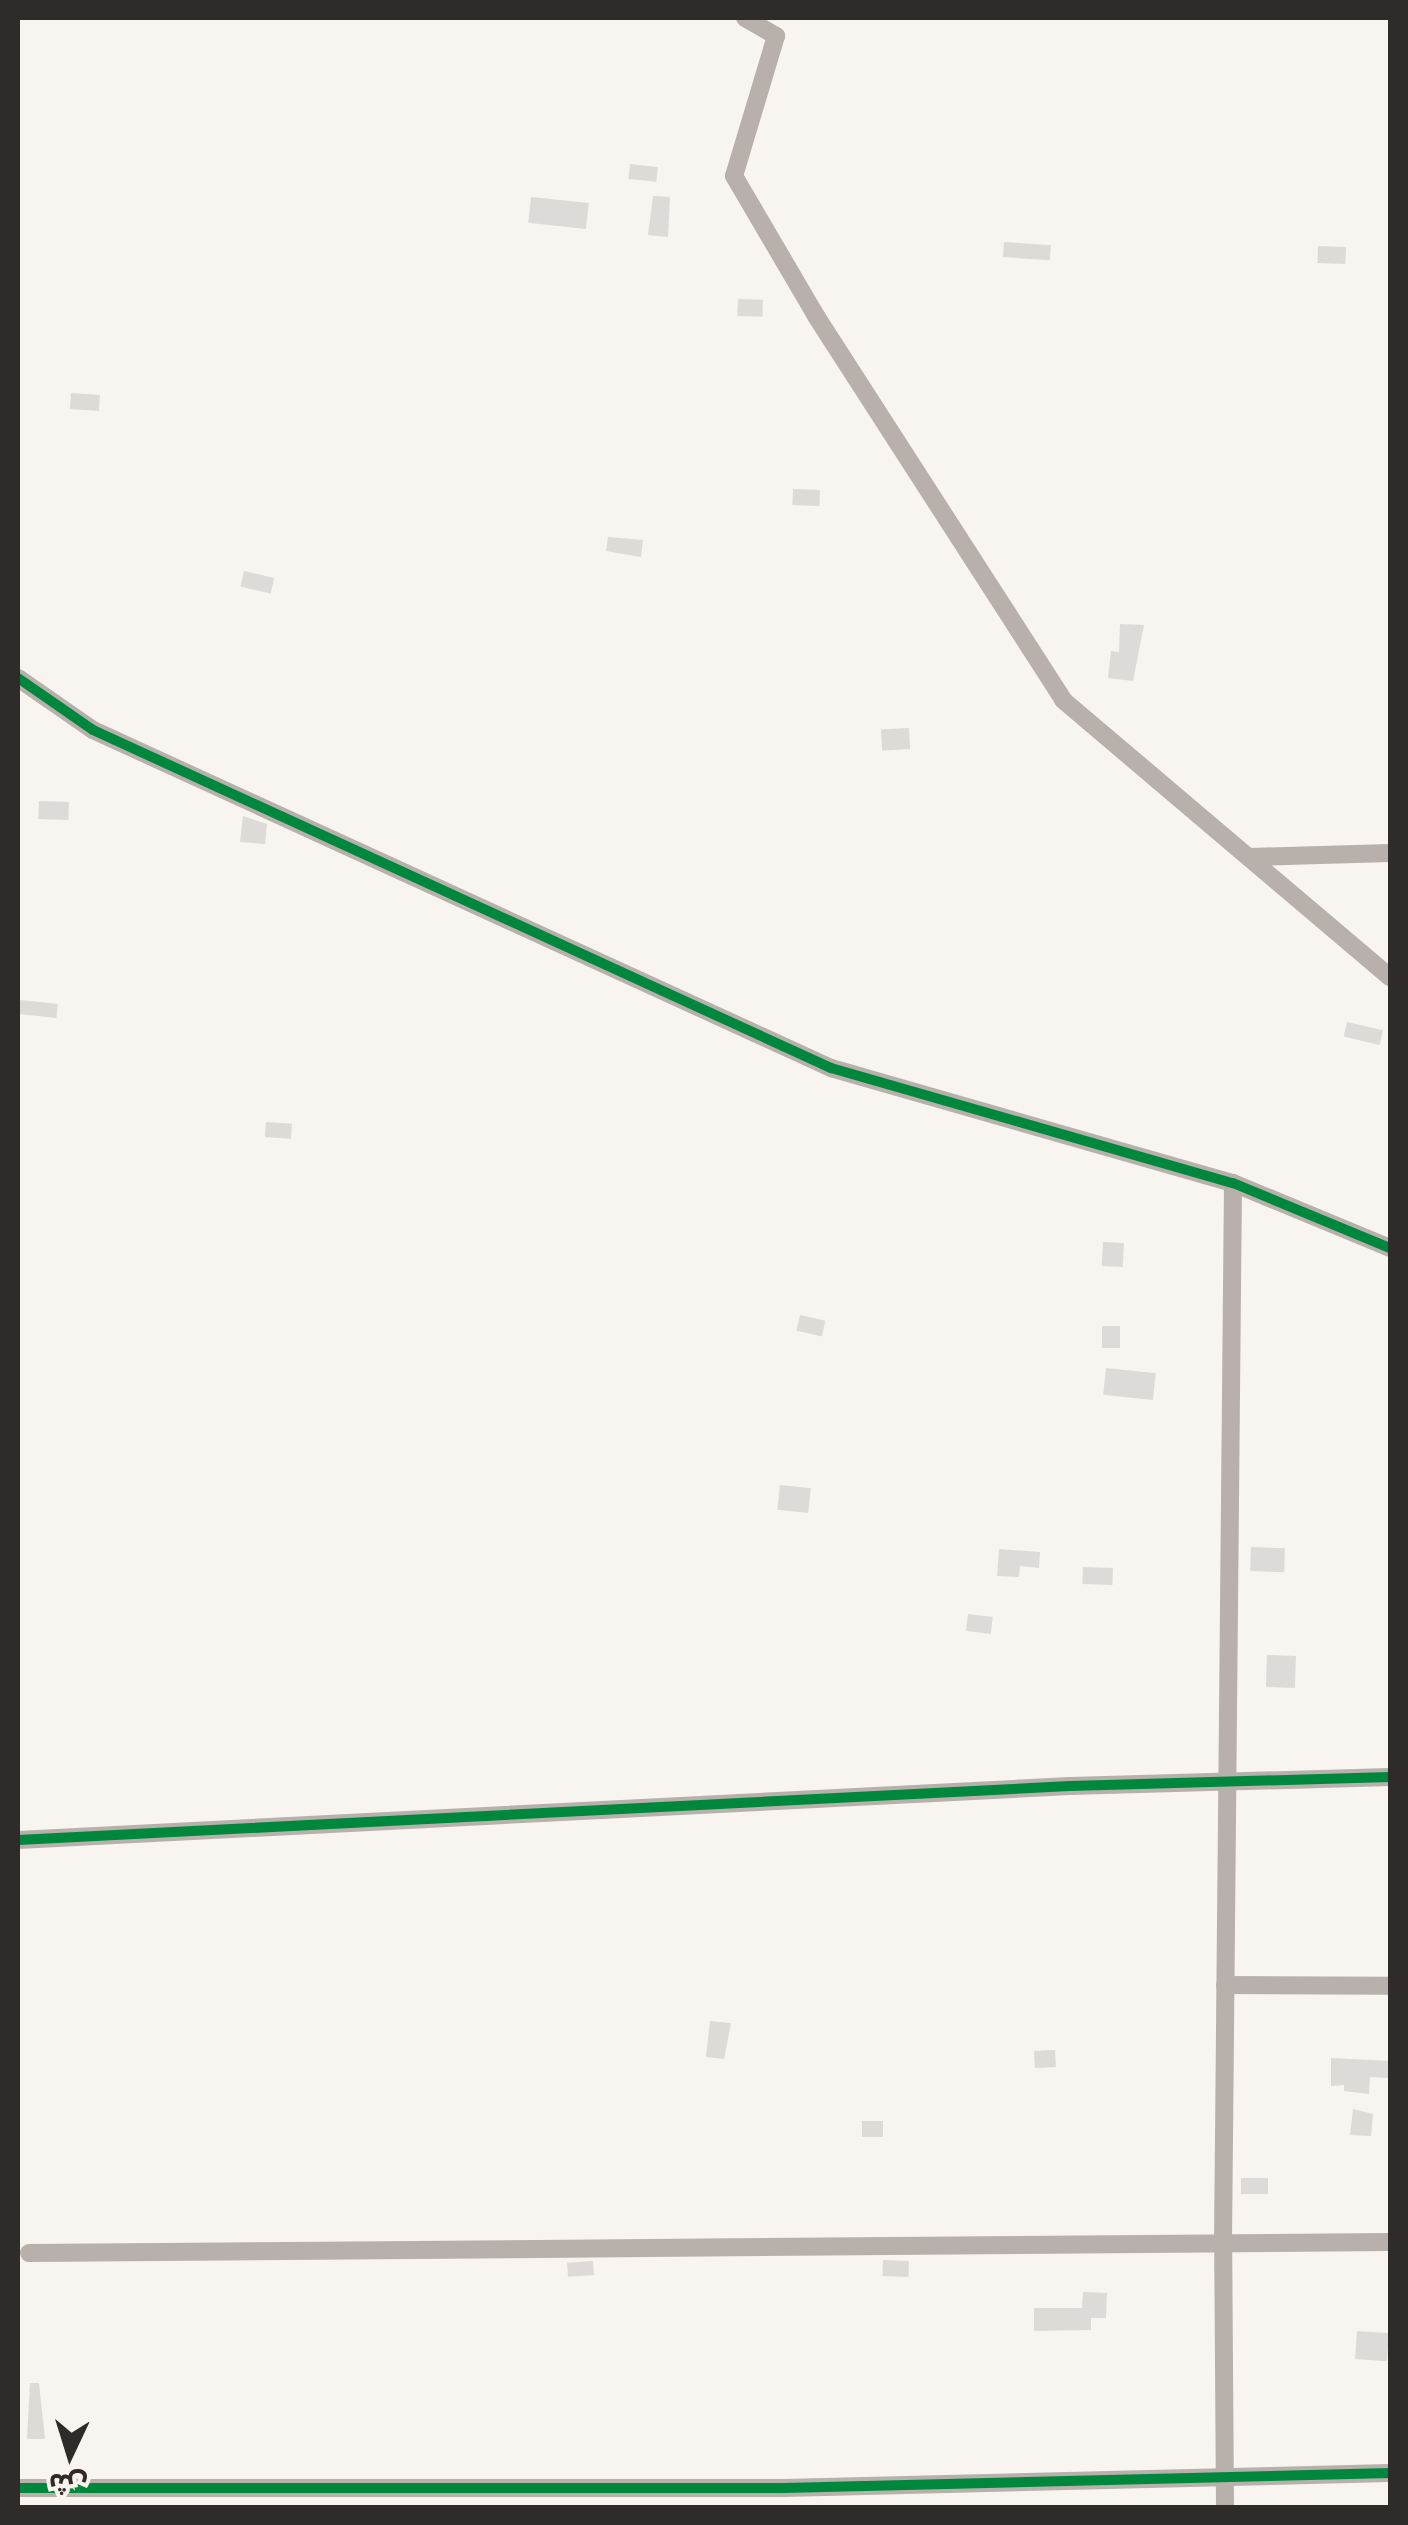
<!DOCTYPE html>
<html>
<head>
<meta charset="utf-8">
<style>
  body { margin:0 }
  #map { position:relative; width:1408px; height:2525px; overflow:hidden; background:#f8f4f0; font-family:"Space Grotesk","Noto Sans Arabic",sans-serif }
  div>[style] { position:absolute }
  .building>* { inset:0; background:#dddad7; transform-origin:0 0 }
  .street>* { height:18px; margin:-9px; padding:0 9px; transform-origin:9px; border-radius:9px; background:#b7b0ab }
  .cycleway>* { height:10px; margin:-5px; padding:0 5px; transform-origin:5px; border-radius:5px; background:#00873e }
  span { translate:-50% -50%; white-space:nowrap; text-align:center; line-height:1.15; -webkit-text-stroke:8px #fcf3ed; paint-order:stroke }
  .frame { position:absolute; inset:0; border:20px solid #2e2b29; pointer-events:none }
  .north { position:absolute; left:20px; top:2405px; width:100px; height:100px; -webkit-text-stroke:8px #fcf3ed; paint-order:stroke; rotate:184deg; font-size:28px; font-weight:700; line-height:40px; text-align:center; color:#2e2b29 }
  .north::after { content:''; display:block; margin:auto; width:35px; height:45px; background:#2e2b29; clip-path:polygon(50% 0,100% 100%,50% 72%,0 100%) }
</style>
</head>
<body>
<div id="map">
  <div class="building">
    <i style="left:630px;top:164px;width:28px;height:15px;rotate:6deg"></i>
    <i style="clip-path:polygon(653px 196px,670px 197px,668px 237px,648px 235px)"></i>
    <i style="left:531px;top:197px;width:58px;height:26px;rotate:6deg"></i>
    <i style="left:1004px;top:242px;width:47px;height:15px;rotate:4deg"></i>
    <i style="left:1318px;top:246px;width:28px;height:17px;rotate:2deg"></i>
    <i style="left:738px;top:299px;width:25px;height:17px;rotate:2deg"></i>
    <i style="left:71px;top:393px;width:29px;height:16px;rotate:4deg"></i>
    <i style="left:793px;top:489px;width:27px;height:16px;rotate:2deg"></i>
    <i style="clip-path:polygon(608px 537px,643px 540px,641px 557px,606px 551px)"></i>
    <i style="left:244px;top:571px;width:31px;height:16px;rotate:13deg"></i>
    <i style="clip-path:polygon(1120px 624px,1144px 625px,1133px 681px,1108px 678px,1111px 651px,1119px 652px)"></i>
    <i style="left:909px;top:728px;width:21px;height:28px;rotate:87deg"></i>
    <i style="left:39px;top:801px;width:30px;height:18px;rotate:2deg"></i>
    <i style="clip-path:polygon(243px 816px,267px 824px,265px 844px,240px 842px)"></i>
    <i style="left:20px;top:1000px;width:38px;height:14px;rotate:6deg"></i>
    <i style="left:1347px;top:1022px;width:37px;height:15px;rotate:13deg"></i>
    <i style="left:266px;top:1122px;width:26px;height:15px;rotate:4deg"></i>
    <i style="left:1103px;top:1242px;width:21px;height:24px;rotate:3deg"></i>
    <i style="left:800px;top:1315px;width:26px;height:16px;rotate:13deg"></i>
    <i style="left:1102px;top:1326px;width:18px;height:22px"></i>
    <i style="left:1106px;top:1368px;width:50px;height:27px;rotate:6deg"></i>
    <i style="left:780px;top:1485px;width:31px;height:25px;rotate:6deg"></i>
    <i style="left:1251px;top:1547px;width:34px;height:24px;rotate:2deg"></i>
    <i style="clip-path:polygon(999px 1549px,1040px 1552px,1039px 1568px,1020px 1566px,1019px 1577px,997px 1576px)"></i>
    <i style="left:1083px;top:1567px;width:30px;height:17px;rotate:2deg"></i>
    <i style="left:968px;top:1614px;width:25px;height:17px;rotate:7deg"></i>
    <i style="left:1267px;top:1655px;width:29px;height:32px;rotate:2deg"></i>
    <i style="clip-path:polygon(710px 2021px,731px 2023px,724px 2059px,706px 2057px)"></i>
    <i style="left:1055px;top:2050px;width:17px;height:21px;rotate:87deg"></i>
    <i style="clip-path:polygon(1331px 2058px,1390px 2061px,1390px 2078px,1370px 2077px,1369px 2094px,1344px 2091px,1344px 2085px,1331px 2086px)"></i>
    <i style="clip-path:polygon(1353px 2109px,1373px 2114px,1371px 2136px,1350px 2135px)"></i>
    <i style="left:883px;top:2121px;width:16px;height:21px;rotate:90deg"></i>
    <i style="left:1241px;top:2178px;width:27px;height:16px"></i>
    <i style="left:883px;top:2260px;width:26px;height:16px;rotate:2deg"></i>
    <i style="left:593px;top:2261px;width:14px;height:26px;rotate:86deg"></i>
    <i style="clip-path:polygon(1083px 2292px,1107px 2293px,1106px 2318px,1091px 2318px,1091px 2330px,1034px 2331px,1034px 2308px,1082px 2308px)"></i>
    <i style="left:1357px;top:2331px;width:32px;height:28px;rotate:4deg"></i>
    <i style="clip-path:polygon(30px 2383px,39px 2383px,45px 2439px,27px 2439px)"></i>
  </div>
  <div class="street">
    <i style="left:745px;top:18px;width:36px;rotate:30deg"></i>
    <i style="left:776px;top:36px;width:146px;rotate:106.7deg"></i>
    <i style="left:734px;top:176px;width:162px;rotate:59.6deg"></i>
    <i style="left:816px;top:316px;width:457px;rotate:57.2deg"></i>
    <i style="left:1063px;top:700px;width:429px;rotate:40.3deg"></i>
    <i style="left:18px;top:678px;width:91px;rotate:34.7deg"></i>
    <i style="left:93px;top:730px;width:812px;rotate:24.61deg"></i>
    <i style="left:831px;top:1068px;width:418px;rotate:16deg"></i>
    <i style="left:1233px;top:1183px;width:170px;rotate:22.5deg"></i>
    <i style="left:1249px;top:857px;width:141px;rotate:-1.6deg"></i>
    <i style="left:18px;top:1840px;width:1053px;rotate:-2.94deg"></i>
    <i style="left:1070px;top:1786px;width:320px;rotate:-1.6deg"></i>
    <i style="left:1225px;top:1985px;width:165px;rotate:0.3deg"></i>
    <i style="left:29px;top:2253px;width:1361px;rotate:-0.46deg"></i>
    <i style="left:18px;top:2488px;width:766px"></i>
    <i style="left:784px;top:2488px;width:606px;rotate:-1.42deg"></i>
    <i style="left:1225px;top:2508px;width:265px;rotate:-90.4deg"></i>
    <i style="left:1223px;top:2243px;width:1060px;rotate:-89.46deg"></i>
  </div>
  <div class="cycleway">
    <i style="left:18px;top:678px;width:91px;rotate:34.7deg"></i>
    <i style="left:93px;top:730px;width:812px;rotate:24.61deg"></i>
    <i style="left:831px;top:1068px;width:418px;rotate:16deg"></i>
    <i style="left:1233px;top:1183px;width:170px;rotate:22.5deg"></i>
    <i style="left:18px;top:1840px;width:1053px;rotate:-2.94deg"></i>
    <i style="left:1070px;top:1786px;width:320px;rotate:-1.6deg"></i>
    <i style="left:18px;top:2488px;width:766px"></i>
    <i style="left:784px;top:2488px;width:606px;rotate:-1.42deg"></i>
  </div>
  <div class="frame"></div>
  <div class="north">ش</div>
</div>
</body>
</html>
